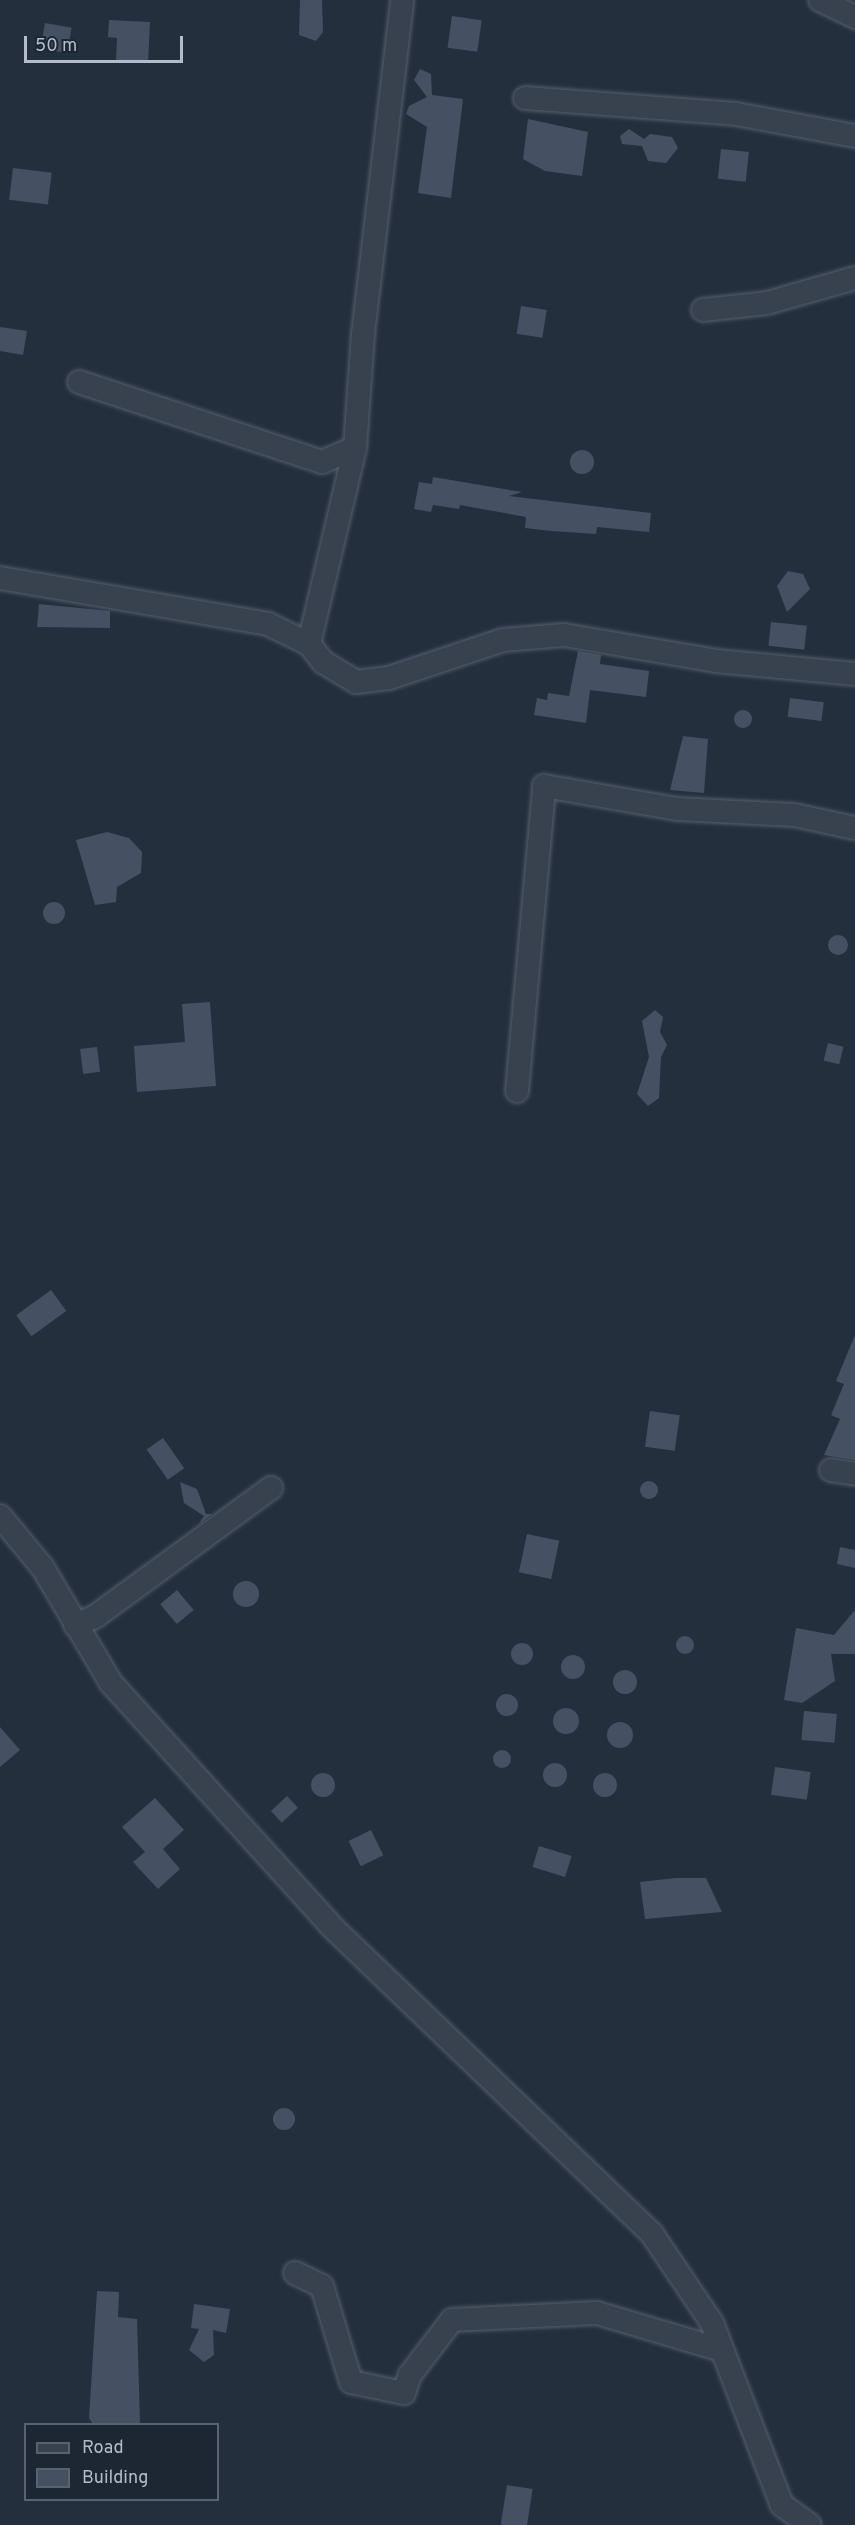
<!DOCTYPE html>
<html>
<head>
<meta charset="utf-8">
<style>
  body { margin:0 }
  #map { position:relative; width:855px; height:2525px; overflow:hidden; background:#242f3e; font-family:Overpass,sans-serif }
  div>[style] { position:absolute }
  .building>* { inset:0; background:#455162; transform-origin:0 0 }
  .round { border-radius:50% }
  .roads { filter:drop-shadow(0 0 2px #565f6c) drop-shadow(0 0 2px #565f6c) }
  .street>* { height:22px; margin:-11px; padding:0 11px; transform-origin:11px; border-radius:11px; background:#38414e }
  span { translate:-50% -50%; white-space:nowrap; text-align:center; line-height:1.15; -webkit-text-stroke:6px #1d2633; paint-order:stroke }
  .legend { position:absolute; left:24px; top:2423px; width:195px; height:78px; box-sizing:border-box; background:#1d2633; border:2px solid #59626f; margin:0; padding:8px 10px; list-style:none; font-size:18px; color:#b4bcc9 }
  .legend li { display:flex; align-items:center; gap:12px; height:30px }
  .legend b { width:30px; border:2px solid #59626f }
  .scale { position:absolute; left:24px; top:36px; width:159px; height:27px; box-sizing:border-box; border:3px solid #b4bcc9; border-top:0; padding-left:8px; font-size:18px; line-height:21px; white-space:nowrap; color:#b4bcc9; -webkit-text-stroke:4px #1d2633; paint-order:stroke }
</style>
</head>
<body>
<div id="map">
  <div class="building">
    <i style="clip-path:polygon(300px 0,322px 0,323px 32px,316px 41px,299px 35px)"></i>
    <i style="left:452px;top:16px;width:30px;height:32px;rotate:8deg"></i>
    <i style="clip-path:polygon(109px 20px,150px 22px,148px 63px,116px 61px,117px 38px,108px 37px)"></i>
    <i style="left:45px;top:23px;width:27px;height:26px;rotate:10deg"></i>
    <i style="clip-path:polygon(420px 69px,431px 74px,432px 95px,463px 99px,451px 198px,418px 193px,427px 127px,406px 114px,409px 106px,427px 97px,414px 80px)"></i>
    <i style="clip-path:polygon(528px 119px,588px 132px,582px 176px,545px 171px,523px 159px)"></i>
    <i style="clip-path:polygon(629px 129px,644px 139px,650px 134px,672px 137px,678px 148px,666px 163px,648px 161px,642px 146px,622px 144px,620px 136px)"></i>
    <i style="left:721px;top:149px;width:28px;height:30px;rotate:6deg"></i>
    <i style="left:13px;top:168px;width:39px;height:32px;rotate:7deg"></i>
    <i style="left:521px;top:306px;width:26px;height:28px;rotate:9deg"></i>
    <i style="clip-path:polygon(0 327px,27px 331px,23px 355px,0 351px)"></i>
    <i class="round" style="left:570px;top:450px;width:24px;height:24px"></i>
    <i style="clip-path:polygon(433px 477px,522px 492px,509px 496px,651px 513px,649px 532px,597px 527px,596px 534px,551px 531px,525px 528px,526px 517px,460px 505px,459px 509px,433px 505px,431px 512px,414px 509px,419px 482px,432px 484px)"></i>
    <i style="clip-path:polygon(788px 571px,803px 574px,810px 589px,787px 612px,777px 586px)"></i>
    <i style="clip-path:polygon(39px 604px,110px 611px,110px 628px,37px 627px)"></i>
    <i style="left:771px;top:622px;width:36px;height:24px;rotate:6deg"></i>
    <i style="clip-path:polygon(578px 651px,601px 655px,600px 664px,649px 671px,646px 697px,590px 690px,586px 723px,534px 715px,537px 698px,547px 700px,548px 693px,569px 696px)"></i>
    <i style="left:790px;top:698px;width:34px;height:19px;rotate:7deg"></i>
    <i class="round" style="left:734px;top:710px;width:18px;height:18px"></i>
    <i style="clip-path:polygon(683px 736px,708px 739px,704px 793px,670px 790px)"></i>
    <i style="clip-path:polygon(107px 832px,129px 838px,142px 852px,141px 873px,117px 887px,116px 902px,95px 905px,76px 840px)"></i>
    <i class="round" style="left:43px;top:902px;width:22px;height:22px"></i>
    <i class="round" style="left:828px;top:935px;width:20px;height:20px"></i>
    <i style="clip-path:polygon(210px 1002px,216px 1086px,137px 1092px,134px 1046px,185px 1042px,182px 1004px)"></i>
    <i style="clip-path:polygon(655px 1010px,663px 1017px,660px 1032px,667px 1045px,661px 1057px,659px 1098px,648px 1106px,637px 1094px,649px 1057px,642px 1021px)"></i>
    <i style="left:828px;top:1043px;width:16px;height:18px;rotate:14deg"></i>
    <i style="left:97px;top:1047px;width:25px;height:17px;rotate:83deg"></i>
    <i style="left:51px;top:1290px;width:26px;height:43px;rotate:54deg"></i>
    <i style="clip-path:polygon(855px 1335px,855px 1460px,824px 1455px,840px 1419px,831px 1415px,844px 1384px,836px 1381px)"></i>
    <i style="left:650px;top:1411px;width:30px;height:36px;rotate:8deg"></i>
    <i style="left:163px;top:1438px;width:37px;height:20px;rotate:55deg"></i>
    <i class="round" style="left:640px;top:1481px;width:18px;height:18px"></i>
    <i style="clip-path:polygon(180px 1482px,197px 1489px,206px 1514px,212px 1514px,199px 1524px,204px 1516px,184px 1503px)"></i>
    <i style="left:527px;top:1534px;width:33px;height:39px;rotate:12deg"></i>
    <i style="clip-path:polygon(840px 1547px,855px 1550px,855px 1568px,837px 1564px)"></i>
    <i class="round" style="left:233px;top:1581px;width:26px;height:26px"></i>
    <i style="left:177px;top:1590px;width:26px;height:22px;rotate:50deg"></i>
    <i style="clip-path:polygon(855px 1610px,855px 1654px,831px 1654px,835px 1681px,802px 1703px,784px 1700px,796px 1628px,834px 1635px)"></i>
    <i class="round" style="left:676px;top:1636px;width:18px;height:18px"></i>
    <i class="round" style="left:511px;top:1643px;width:22px;height:22px"></i>
    <i class="round" style="left:561px;top:1655px;width:24px;height:24px"></i>
    <i class="round" style="left:613px;top:1670px;width:24px;height:24px"></i>
    <i class="round" style="left:496px;top:1694px;width:22px;height:22px"></i>
    <i class="round" style="left:553px;top:1708px;width:26px;height:26px"></i>
    <i style="left:804px;top:1711px;width:33px;height:29px;rotate:5deg"></i>
    <i class="round" style="left:607px;top:1722px;width:26px;height:26px"></i>
    <i style="clip-path:polygon(0 1727px,20px 1750px,0 1767px)"></i>
    <i class="round" style="left:493px;top:1750px;width:18px;height:18px"></i>
    <i class="round" style="left:543px;top:1763px;width:24px;height:24px"></i>
    <i style="left:775px;top:1767px;width:36px;height:28px;rotate:8deg"></i>
    <i class="round" style="left:311px;top:1773px;width:24px;height:24px"></i>
    <i class="round" style="left:593px;top:1773px;width:24px;height:24px"></i>
    <i style="left:287px;top:1796px;width:16px;height:22px;rotate:47deg"></i>
    <i style="clip-path:polygon(155px 1798px,184px 1830px,163px 1849px,180px 1869px,158px 1889px,133px 1862px,145px 1852px,122px 1827px)"></i>
    <i style="left:371px;top:1830px;width:28px;height:25px;rotate:64deg"></i>
    <i style="left:539px;top:1846px;width:34px;height:22px;rotate:17deg"></i>
    <i style="clip-path:polygon(676px 1878px,706px 1878px,722px 1912px,645px 1919px,640px 1882px)"></i>
    <i class="round" style="left:273px;top:2108px;width:22px;height:22px"></i>
    <i style="clip-path:polygon(97px 2291px,119px 2292px,118px 2317px,137px 2319px,140px 2424px,93px 2424px,89px 2418px)"></i>
    <i style="clip-path:polygon(194px 2304px,230px 2309px,226px 2333px,213px 2330px,214px 2355px,204px 2362px,189px 2350px,199px 2329px,191px 2328px)"></i>
    <i style="left:507px;top:2485px;width:26px;height:40px;rotate:9deg"></i>
  </div>
  <div class="roads">
    <div class="street">
      <i style="left:820px;top:0;width:39px;rotate:26deg"></i>
      <i style="left:525px;top:98px;width:212px;rotate:4.3deg"></i>
      <i style="left:736px;top:114px;width:121px;rotate:10.5deg"></i>
      <i style="left:703px;top:310px;width:64px;rotate:-6.2deg"></i>
      <i style="left:767px;top:303px;width:91px;rotate:-15.9deg"></i>
      <i style="left:79px;top:382px;width:256px;rotate:18.2deg"></i>
      <i style="left:322px;top:462px;width:36px;rotate:-23deg"></i>
      <i style="left:0;top:578px;width:272px;rotate:9.7deg"></i>
      <i style="left:268px;top:624px;width:46px;rotate:26deg"></i>
      <i style="left:309px;top:644px;width:23px;rotate:52deg"></i>
      <i style="left:323px;top:662px;width:39px;rotate:31deg"></i>
      <i style="left:356px;top:682px;width:33px;rotate:-7deg"></i>
      <i style="left:389px;top:678px;width:120px;rotate:-18.4deg"></i>
      <i style="left:503px;top:640px;width:61px;rotate:-4.7deg"></i>
      <i style="left:564px;top:635px;width:154px;rotate:9.7deg"></i>
      <i style="left:716px;top:661px;width:140px;rotate:5.3deg"></i>
      <i style="left:309px;top:644px;width:201px;rotate:-76.8deg"></i>
      <i style="left:355px;top:448px;width:114px;rotate:-86deg"></i>
      <i style="left:363px;top:334px;width:336px;rotate:-83.3deg"></i>
      <i style="left:517px;top:1091px;width:306px;rotate:-84.9deg"></i>
      <i style="left:544px;top:786px;width:135px;rotate:9.8deg"></i>
      <i style="left:677px;top:809px;width:117px;rotate:2.9deg"></i>
      <i style="left:794px;top:815px;width:62px;rotate:12deg"></i>
      <i style="left:831px;top:1470px;width:24px;rotate:9deg"></i>
      <i style="left:0;top:1516px;width:67px;rotate:50.4deg"></i>
      <i style="left:43px;top:1568px;width:134px;rotate:59.4deg"></i>
      <i style="left:111px;top:1683px;width:328px;rotate:47.8deg"></i>
      <i style="left:331px;top:1926px;width:445px;rotate:43.8deg"></i>
      <i style="left:652px;top:2234px;width:107px;rotate:56deg"></i>
      <i style="left:712px;top:2323px;width:195px;rotate:69deg"></i>
      <i style="left:782px;top:2505px;width:34px;rotate:36deg"></i>
      <i style="left:75px;top:1625px;width:23px;rotate:-23deg"></i>
      <i style="left:96px;top:1616px;width:217px;rotate:-36.2deg"></i>
      <i style="left:295px;top:2273px;width:30px;rotate:26deg"></i>
      <i style="left:322px;top:2286px;width:100px;rotate:73.2deg"></i>
      <i style="left:351px;top:2382px;width:54px;rotate:11.7deg"></i>
      <i style="left:404px;top:2393px;width:19px;rotate:-72deg"></i>
      <i style="left:410px;top:2375px;width:69px;rotate:-52.6deg"></i>
      <i style="left:452px;top:2320px;width:145px;rotate:-2.8deg"></i>
      <i style="left:597px;top:2313px;width:130px;rotate:16.5deg"></i>
    </div>
  </div>
  <ul class="legend">
  <li><b style="height:8px;background:#38414e"></b>Road</li>
  <li><b style="height:16px;background:#455162"></b>Building</li>
  </ul>
  <div class="scale">50 m</div>
</div>
</body>
</html>
